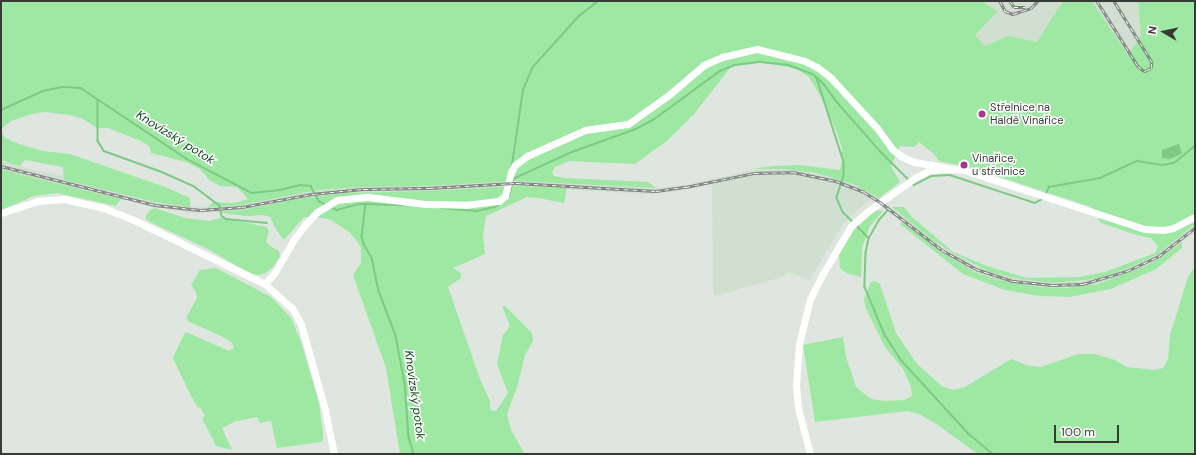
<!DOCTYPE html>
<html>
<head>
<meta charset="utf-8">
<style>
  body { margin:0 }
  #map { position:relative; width:1196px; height:455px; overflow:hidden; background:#dee6df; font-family:"DM Sans",sans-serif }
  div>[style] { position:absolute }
  .built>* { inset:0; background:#d1dfd1 }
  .green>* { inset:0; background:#9ee8a4 }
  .water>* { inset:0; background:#7cca83 }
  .stream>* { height:1.5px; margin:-0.75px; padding:0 0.75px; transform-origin:0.75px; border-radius:0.75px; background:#7cca83 }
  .tertiary>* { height:7px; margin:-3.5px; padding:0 3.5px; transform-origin:3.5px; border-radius:3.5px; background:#fff }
  .rail>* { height:3px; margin-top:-1.5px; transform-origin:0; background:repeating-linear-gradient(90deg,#fff 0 4.5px,#7b807c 0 9px); box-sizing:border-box; border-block:1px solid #7b807c }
  .dots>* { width:11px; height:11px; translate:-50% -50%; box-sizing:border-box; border:2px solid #fff; border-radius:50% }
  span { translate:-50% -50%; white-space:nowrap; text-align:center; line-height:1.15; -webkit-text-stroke:3px #fff; paint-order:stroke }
  .poi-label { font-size:11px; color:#373a37 }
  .left { translate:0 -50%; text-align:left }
  .water-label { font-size:12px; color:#0d4518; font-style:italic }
  .frame { position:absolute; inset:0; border:2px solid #373a37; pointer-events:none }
  .north { position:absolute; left:1144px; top:12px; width:40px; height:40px; -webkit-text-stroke:3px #fff; paint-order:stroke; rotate:279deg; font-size:11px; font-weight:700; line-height:16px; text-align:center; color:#373a37 }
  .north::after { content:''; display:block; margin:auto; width:14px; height:18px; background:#373a37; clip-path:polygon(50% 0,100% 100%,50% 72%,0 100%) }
  .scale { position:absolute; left:1054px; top:425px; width:65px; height:18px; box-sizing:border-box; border:2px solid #373a37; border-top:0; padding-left:5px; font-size:12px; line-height:14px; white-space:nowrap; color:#373a37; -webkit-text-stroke:3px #fff; paint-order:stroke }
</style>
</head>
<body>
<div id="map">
  <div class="built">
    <i style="clip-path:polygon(976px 1px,1073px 1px,1055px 14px,1037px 42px,1008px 36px,985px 46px,975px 35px,998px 11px)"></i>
    <i style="clip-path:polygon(1092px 1px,1138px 1px,1141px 36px,1128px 55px)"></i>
    <i style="clip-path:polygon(1px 160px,30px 169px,64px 176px,64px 180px,155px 202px,201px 207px,241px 205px,311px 191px,363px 187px,429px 186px,516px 181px,656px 188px,685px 185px,753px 170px,785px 169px,803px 171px,836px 179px,865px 190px,882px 200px,943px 247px,977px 267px,1015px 278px,1053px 283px,1083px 281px,1110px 275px,1158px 254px,1195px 224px,1195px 231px,1160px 258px,1128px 274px,1083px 287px,1040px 287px,999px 280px,963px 266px,927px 242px,903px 222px,870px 199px,844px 223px,809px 281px,796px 274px,788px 273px,782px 277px,716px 296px,713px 293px,712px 184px,671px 192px,646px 194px,516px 186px,429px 191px,363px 192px,312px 196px,242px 210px,190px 213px,154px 207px,22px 175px,1px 169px)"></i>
  </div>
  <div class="green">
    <i style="clip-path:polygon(1px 1px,981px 1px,998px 11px,975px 35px,985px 46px,1008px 36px,1037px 42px,1063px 1px,1092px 1px,1128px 55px,1141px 36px,1138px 1px,1195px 1px,1195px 224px,1158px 254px,1126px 269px,1096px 279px,1053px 283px,1015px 278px,990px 272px,954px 254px,930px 238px,892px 207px,904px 207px,912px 217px,953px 252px,987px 266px,1027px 278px,1079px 277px,1105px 272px,1155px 253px,1158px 246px,1151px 238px,1136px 235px,1101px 223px,1091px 207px,973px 168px,939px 161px,934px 154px,919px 142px,914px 147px,900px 146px,891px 166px,900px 182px,879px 198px,855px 185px,816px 173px,785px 169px,751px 169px,774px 166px,800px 165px,840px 170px,842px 160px,842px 148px,837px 133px,824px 102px,809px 77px,797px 69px,761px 62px,739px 64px,730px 68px,694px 114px,667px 141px,635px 164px,569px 161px,555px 167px,552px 173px,554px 176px,565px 178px,648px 182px,656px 188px,516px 181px,429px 186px,363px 187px,318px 190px,241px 205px,207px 207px,213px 202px,235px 203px,248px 199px,237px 187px,220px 186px,209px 180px,200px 169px,186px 162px,151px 153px,149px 146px,141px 141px,108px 128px,97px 128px,81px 118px,70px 115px,45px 112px,32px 114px,11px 121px,1px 129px)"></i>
    <i style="clip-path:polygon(1px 130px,5px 138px,19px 144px,43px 151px,70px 154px,165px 187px,190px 198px,190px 207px,155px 202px,64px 180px,63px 167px,25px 160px,20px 166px,1px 160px)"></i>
    <i style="clip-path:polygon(1px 169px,22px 175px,121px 199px,116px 206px,57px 193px,34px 196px,1px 210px)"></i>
    <i style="clip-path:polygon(516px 186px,567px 188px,564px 203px,538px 198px,527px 197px,486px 216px,483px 236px,485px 254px,453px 268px,461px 273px,461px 278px,448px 287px,480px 379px,490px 401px,490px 410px,496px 411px,508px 393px,497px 364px,503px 335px,510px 326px,502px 306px,505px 306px,532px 333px,533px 341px,525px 355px,518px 384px,507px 414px,511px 430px,525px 454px,400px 454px,386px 368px,353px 275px,361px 263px,361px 247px,357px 241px,349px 232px,331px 220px,323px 218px,304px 217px,284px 240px,277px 231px,270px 217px,263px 215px,246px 216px,214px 212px,242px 210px,296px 199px,342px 193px,429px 191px)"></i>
    <i style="clip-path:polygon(155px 208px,185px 218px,209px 221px,221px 218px,267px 227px,269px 230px,266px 242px,270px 246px,279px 251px,280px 257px,273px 267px,266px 273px,258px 275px,251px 274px,208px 249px,150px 222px,146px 219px,146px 216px,150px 210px)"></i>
    <i style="clip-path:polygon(876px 210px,883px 211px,870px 226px,862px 248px,861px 277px,846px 273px,840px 268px,839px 255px,854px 230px)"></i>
    <i style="clip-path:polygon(903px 222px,941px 252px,975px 272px,999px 280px,1040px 287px,1066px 288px,1097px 284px,1145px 266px,1160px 258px,1182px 242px,1182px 248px,1156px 269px,1111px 289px,1069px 297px,1040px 296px,1005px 290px,963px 274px,900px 224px)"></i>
    <i style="clip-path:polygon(1195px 266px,1195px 454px,978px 454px,938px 425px,919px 414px,907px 411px,815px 422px,803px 345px,843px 337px,846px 357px,856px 387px,871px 399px,885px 401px,904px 400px,912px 396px,911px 387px,903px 369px,885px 347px,866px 309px,864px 299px,871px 282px,875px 281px,880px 284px,896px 333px,917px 364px,943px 387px,953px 390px,965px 387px,1011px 359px,1029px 366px,1041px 367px,1078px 354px,1095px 354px,1115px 360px,1127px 367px,1154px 370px,1163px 368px,1168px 359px,1170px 335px,1188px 277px)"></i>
    <i style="clip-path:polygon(216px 268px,271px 297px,291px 318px,301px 342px,319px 403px,323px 434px,323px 440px,321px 442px,277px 448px,271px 421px,260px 423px,257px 417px,236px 421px,222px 428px,232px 450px,216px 446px,202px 418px,205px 416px,200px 407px,198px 408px,190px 394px,173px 358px,184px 334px,186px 332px,229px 351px,234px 348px,232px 343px,223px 337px,190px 322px,186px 318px,197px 298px,196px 292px,191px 285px,200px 270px)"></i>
  </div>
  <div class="water">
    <i style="clip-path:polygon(1179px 144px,1182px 153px,1179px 155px,1170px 159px,1162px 158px,1162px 150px)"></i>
  </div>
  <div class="stream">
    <i style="left:817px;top:78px;width:88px;rotate:72.2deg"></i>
    <i style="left:844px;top:162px;width:14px;rotate:90deg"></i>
    <i style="left:844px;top:176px;width:23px;rotate:108deg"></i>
    <i style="left:837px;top:198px;width:15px;rotate:67deg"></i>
    <i style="left:843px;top:212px;width:14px;rotate:45deg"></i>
    <i style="left:98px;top:100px;width:41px;rotate:90deg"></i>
    <i style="left:98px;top:141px;width:12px;rotate:59deg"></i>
    <i style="left:104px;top:151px;width:62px;rotate:19.9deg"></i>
    <i style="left:162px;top:172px;width:36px;rotate:24deg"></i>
    <i style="left:195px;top:187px;width:31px;rotate:37deg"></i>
    <i style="left:220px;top:206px;width:10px;rotate:79deg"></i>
    <i style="left:222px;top:216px;width:5px;rotate:37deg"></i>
    <i style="left:226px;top:219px;width:41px;rotate:5.6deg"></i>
    <i style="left:1px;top:110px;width:46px;rotate:-24.3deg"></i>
    <i style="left:43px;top:91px;width:19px;rotate:-12deg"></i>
    <i style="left:62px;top:87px;width:19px;rotate:3deg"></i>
    <i style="left:81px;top:88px;width:128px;rotate:33.8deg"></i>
    <i style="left:187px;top:159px;width:73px;rotate:27.6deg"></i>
    <i style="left:252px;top:193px;width:27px;rotate:-6deg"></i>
    <i style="left:279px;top:190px;width:22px;rotate:-13deg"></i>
    <i style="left:300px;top:185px;width:11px;rotate:5deg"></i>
    <i style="left:311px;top:186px;width:17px;rotate:62deg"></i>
    <i style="left:319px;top:201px;width:8px;rotate:30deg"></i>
    <i style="left:512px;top:165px;width:76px;rotate:-81.7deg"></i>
    <i style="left:523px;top:90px;width:25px;rotate:-67deg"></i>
    <i style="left:533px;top:67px;width:69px;rotate:-48deg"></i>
    <i style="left:579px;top:16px;width:24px;rotate:-38deg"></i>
    <i style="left:912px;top:183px;width:3px;rotate:45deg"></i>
    <i style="left:914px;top:185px;width:20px;rotate:-27deg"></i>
    <i style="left:932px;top:176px;width:18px;rotate:-3deg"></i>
    <i style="left:950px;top:175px;width:89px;rotate:18.2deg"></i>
    <i style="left:1035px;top:203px;width:10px;rotate:-29deg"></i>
    <i style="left:1045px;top:195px;width:9px;rotate:-63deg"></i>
    <i style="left:1049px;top:187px;width:52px;rotate:-10deg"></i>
    <i style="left:1100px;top:178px;width:41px;rotate:-24.7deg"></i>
    <i style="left:1137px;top:161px;width:25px;rotate:9deg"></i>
    <i style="left:1162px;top:165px;width:12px;rotate:-9deg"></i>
    <i style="left:1174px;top:163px;width:27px;rotate:-39deg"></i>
    <i style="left:503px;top:202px;width:8px;rotate:-40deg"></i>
    <i style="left:509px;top:197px;width:18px;rotate:-77deg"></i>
    <i style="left:513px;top:179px;width:65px;rotate:-24.6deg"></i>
    <i style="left:572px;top:152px;width:68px;rotate:-19.8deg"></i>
    <i style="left:636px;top:129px;width:19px;rotate:-28deg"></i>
    <i style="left:653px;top:120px;width:83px;rotate:-36.2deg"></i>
    <i style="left:720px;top:71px;width:16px;rotate:-22deg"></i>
    <i style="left:735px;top:65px;width:26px;rotate:-7deg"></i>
    <i style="left:761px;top:62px;width:28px;rotate:6deg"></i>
    <i style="left:789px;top:65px;width:26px;rotate:21deg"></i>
    <i style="left:813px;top:74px;width:15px;rotate:42deg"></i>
    <i style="left:824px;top:84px;width:22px;rotate:54deg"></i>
    <i style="left:837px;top:102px;width:65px;rotate:48.7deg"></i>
    <i style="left:880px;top:151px;width:41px;rotate:45deg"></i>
    <i style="left:366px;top:204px;width:38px;rotate:2deg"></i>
    <i style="left:331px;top:207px;width:7px;rotate:27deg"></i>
    <i style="left:337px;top:210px;width:24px;rotate:-15deg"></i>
    <i style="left:360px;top:204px;width:6px"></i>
    <i style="left:366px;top:204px;width:33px;rotate:97deg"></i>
    <i style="left:362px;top:237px;width:7px;rotate:74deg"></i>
    <i style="left:364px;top:244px;width:16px;rotate:60deg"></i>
    <i style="left:372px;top:258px;width:34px;rotate:78deg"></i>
    <i style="left:379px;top:291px;width:48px;rotate:69.3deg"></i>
    <i style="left:396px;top:336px;width:48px;rotate:79.2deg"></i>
    <i style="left:405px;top:383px;width:54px;rotate:85.8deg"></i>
    <i style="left:409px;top:437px;width:18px;rotate:74deg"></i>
    <i style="left:441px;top:208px;width:35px;rotate:5deg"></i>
    <i style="left:476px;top:211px;width:19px;rotate:-12deg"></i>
    <i style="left:495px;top:207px;width:6px;rotate:-31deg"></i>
    <i style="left:855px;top:224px;width:20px;rotate:45deg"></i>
    <i style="left:869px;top:238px;width:15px;rotate:101deg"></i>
    <i style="left:866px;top:253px;width:34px;rotate:92deg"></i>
    <i style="left:865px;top:287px;width:52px;rotate:67.4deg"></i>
    <i style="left:885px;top:335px;width:31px;rotate:57deg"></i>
    <i style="left:902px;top:361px;width:98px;rotate:47.5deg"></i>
    <i style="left:968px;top:433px;width:33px;rotate:40deg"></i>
    <i style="left:869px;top:238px;width:21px;rotate:-61deg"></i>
    <i style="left:879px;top:220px;width:15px;rotate:-48deg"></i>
  </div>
  <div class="tertiary">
    <i style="left:1px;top:213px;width:38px;rotate:-18deg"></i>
    <i style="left:37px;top:201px;width:13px;rotate:-4deg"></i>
    <i style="left:50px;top:200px;width:14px;rotate:-4deg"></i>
    <i style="left:64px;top:199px;width:41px;rotate:12.7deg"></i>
    <i style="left:104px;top:208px;width:32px;rotate:22deg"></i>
    <i style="left:134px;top:220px;width:146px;rotate:26deg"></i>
    <i style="left:265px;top:284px;width:36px;rotate:42deg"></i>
    <i style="left:292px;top:308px;width:18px;rotate:61deg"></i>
    <i style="left:301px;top:324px;width:89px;rotate:74.4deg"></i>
    <i style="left:325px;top:410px;width:45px;rotate:78.4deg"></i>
    <i style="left:265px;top:284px;width:16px;rotate:-50deg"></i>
    <i style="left:275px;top:272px;width:39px;rotate:-60deg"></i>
    <i style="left:295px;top:238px;width:15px;rotate:-53deg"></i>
    <i style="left:304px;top:226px;width:19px;rotate:-47deg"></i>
    <i style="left:317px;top:212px;width:23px;rotate:-31deg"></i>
    <i style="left:337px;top:200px;width:31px;rotate:-6deg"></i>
    <i style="left:368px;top:197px;width:58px;rotate:6.9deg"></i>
    <i style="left:426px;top:204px;width:39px;rotate:1deg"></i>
    <i style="left:465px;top:205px;width:34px;rotate:-7deg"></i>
    <i style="left:499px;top:201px;width:8px;rotate:-40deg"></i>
    <i style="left:505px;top:196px;width:25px;rotate:-76deg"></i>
    <i style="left:511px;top:172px;width:8px;rotate:-60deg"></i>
    <i style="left:515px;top:165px;width:15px;rotate:-37deg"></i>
    <i style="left:527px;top:156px;width:64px;rotate:-24.1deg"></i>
    <i style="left:585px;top:130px;width:43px;rotate:-7.9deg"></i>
    <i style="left:628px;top:124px;width:52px;rotate:-35.5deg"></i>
    <i style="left:670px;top:94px;width:45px;rotate:-40.5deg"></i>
    <i style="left:704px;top:65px;width:20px;rotate:-24deg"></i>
    <i style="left:722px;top:57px;width:36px;rotate:-13deg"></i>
    <i style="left:757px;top:49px;width:49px;rotate:14deg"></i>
    <i style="left:805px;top:61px;width:13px;rotate:27deg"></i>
    <i style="left:817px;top:67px;width:18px;rotate:38deg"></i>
    <i style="left:831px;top:78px;width:68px;rotate:47.4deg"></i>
    <i style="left:877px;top:128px;width:26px;rotate:54deg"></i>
    <i style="left:892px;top:149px;width:11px;rotate:38deg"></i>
    <i style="left:901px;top:156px;width:14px;rotate:25deg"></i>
    <i style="left:914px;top:162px;width:39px;rotate:10deg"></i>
    <i style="left:810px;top:454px;width:48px;rotate:-104.6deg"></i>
    <i style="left:798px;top:408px;width:23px;rotate:-95deg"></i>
    <i style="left:796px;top:385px;width:41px;rotate:-85.8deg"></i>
    <i style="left:799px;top:344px;width:46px;rotate:-76.3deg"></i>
    <i style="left:810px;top:299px;width:25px;rotate:-63deg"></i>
    <i style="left:821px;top:277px;width:59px;rotate:-59.5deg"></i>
    <i style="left:851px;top:226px;width:21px;rotate:-41deg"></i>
    <i style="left:867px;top:212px;width:60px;rotate:-35.5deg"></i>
    <i style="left:916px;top:177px;width:13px;rotate:-27deg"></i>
    <i style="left:928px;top:171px;width:11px;rotate:-10deg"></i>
    <i style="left:939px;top:169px;width:25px;rotate:2deg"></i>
    <i style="left:964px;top:170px;width:190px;rotate:18.1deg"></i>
    <i style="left:1145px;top:229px;width:18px;rotate:3deg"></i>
    <i style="left:1163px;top:230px;width:10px;rotate:-11deg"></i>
    <i style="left:1173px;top:228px;width:25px;rotate:-27deg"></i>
  </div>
  <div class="rail">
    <i style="left:1000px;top:1px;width:11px;rotate:63deg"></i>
    <i style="left:1005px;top:11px;width:9px;rotate:21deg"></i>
    <i style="left:1013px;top:14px;width:19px;rotate:-18deg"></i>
    <i style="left:1031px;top:8px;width:10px;rotate:-45deg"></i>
    <i style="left:1010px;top:1px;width:7px;rotate:56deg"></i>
    <i style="left:1014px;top:7px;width:11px"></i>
    <i style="left:1097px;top:1px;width:77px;rotate:57.8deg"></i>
    <i style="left:1138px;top:66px;width:8px;rotate:40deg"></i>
    <i style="left:1144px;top:71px;width:3px;rotate:-18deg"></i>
    <i style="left:1147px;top:70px;width:4px;rotate:-27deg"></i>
    <i style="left:1151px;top:68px;width:6px;rotate:-81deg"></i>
    <i style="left:1152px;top:62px;width:72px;rotate:-121.9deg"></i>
    <i style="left:1px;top:166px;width:159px;rotate:14.2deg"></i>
    <i style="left:155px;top:205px;width:46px;rotate:6.2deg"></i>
    <i style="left:201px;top:210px;width:41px;rotate:-4.2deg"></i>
    <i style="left:242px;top:207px;width:71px;rotate:-10.5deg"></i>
    <i style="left:312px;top:194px;width:51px;rotate:-5.6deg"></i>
    <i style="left:363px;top:189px;width:66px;rotate:-0.9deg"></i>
    <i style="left:429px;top:188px;width:87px;rotate:-3.3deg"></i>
    <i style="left:516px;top:183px;width:140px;rotate:3.3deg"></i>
    <i style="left:656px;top:191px;width:30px;rotate:-8deg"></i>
    <i style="left:686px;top:187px;width:69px;rotate:-11.6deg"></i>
    <i style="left:754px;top:173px;width:39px;rotate:-1deg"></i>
    <i style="left:793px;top:172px;width:44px;rotate:11.8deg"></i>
    <i style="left:836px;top:181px;width:30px;rotate:21deg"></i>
    <i style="left:864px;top:192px;width:19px;rotate:32deg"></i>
    <i style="left:880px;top:202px;width:78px;rotate:37.7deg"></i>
    <i style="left:942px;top:250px;width:39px;rotate:29deg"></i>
    <i style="left:976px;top:269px;width:40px;rotate:18deg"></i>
    <i style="left:1014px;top:281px;width:39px;rotate:6deg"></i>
    <i style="left:1053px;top:285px;width:30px;rotate:-2deg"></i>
    <i style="left:1083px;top:284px;width:46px;rotate:-16.5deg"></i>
    <i style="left:1127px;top:271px;width:35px;rotate:-25deg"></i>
    <i style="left:1159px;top:256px;width:46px;rotate:-37.9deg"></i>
  </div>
  <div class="dots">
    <i style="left:982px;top:114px;background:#a9348c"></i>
    <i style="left:964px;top:165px;background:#a9348c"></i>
  </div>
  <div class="poi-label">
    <span class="left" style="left:990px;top:114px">Střelnice na<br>Haldě Vinařice</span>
    <span class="left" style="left:972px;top:165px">Vinařice,<br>u střelnice</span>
  </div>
  <div class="water-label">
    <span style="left:175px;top:138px;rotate:32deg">Knovízský potok</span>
    <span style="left:414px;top:395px;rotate:82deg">Knovízský potok</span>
  </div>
  <div class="frame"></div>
  <div class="north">N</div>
  <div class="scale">100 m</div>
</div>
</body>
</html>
